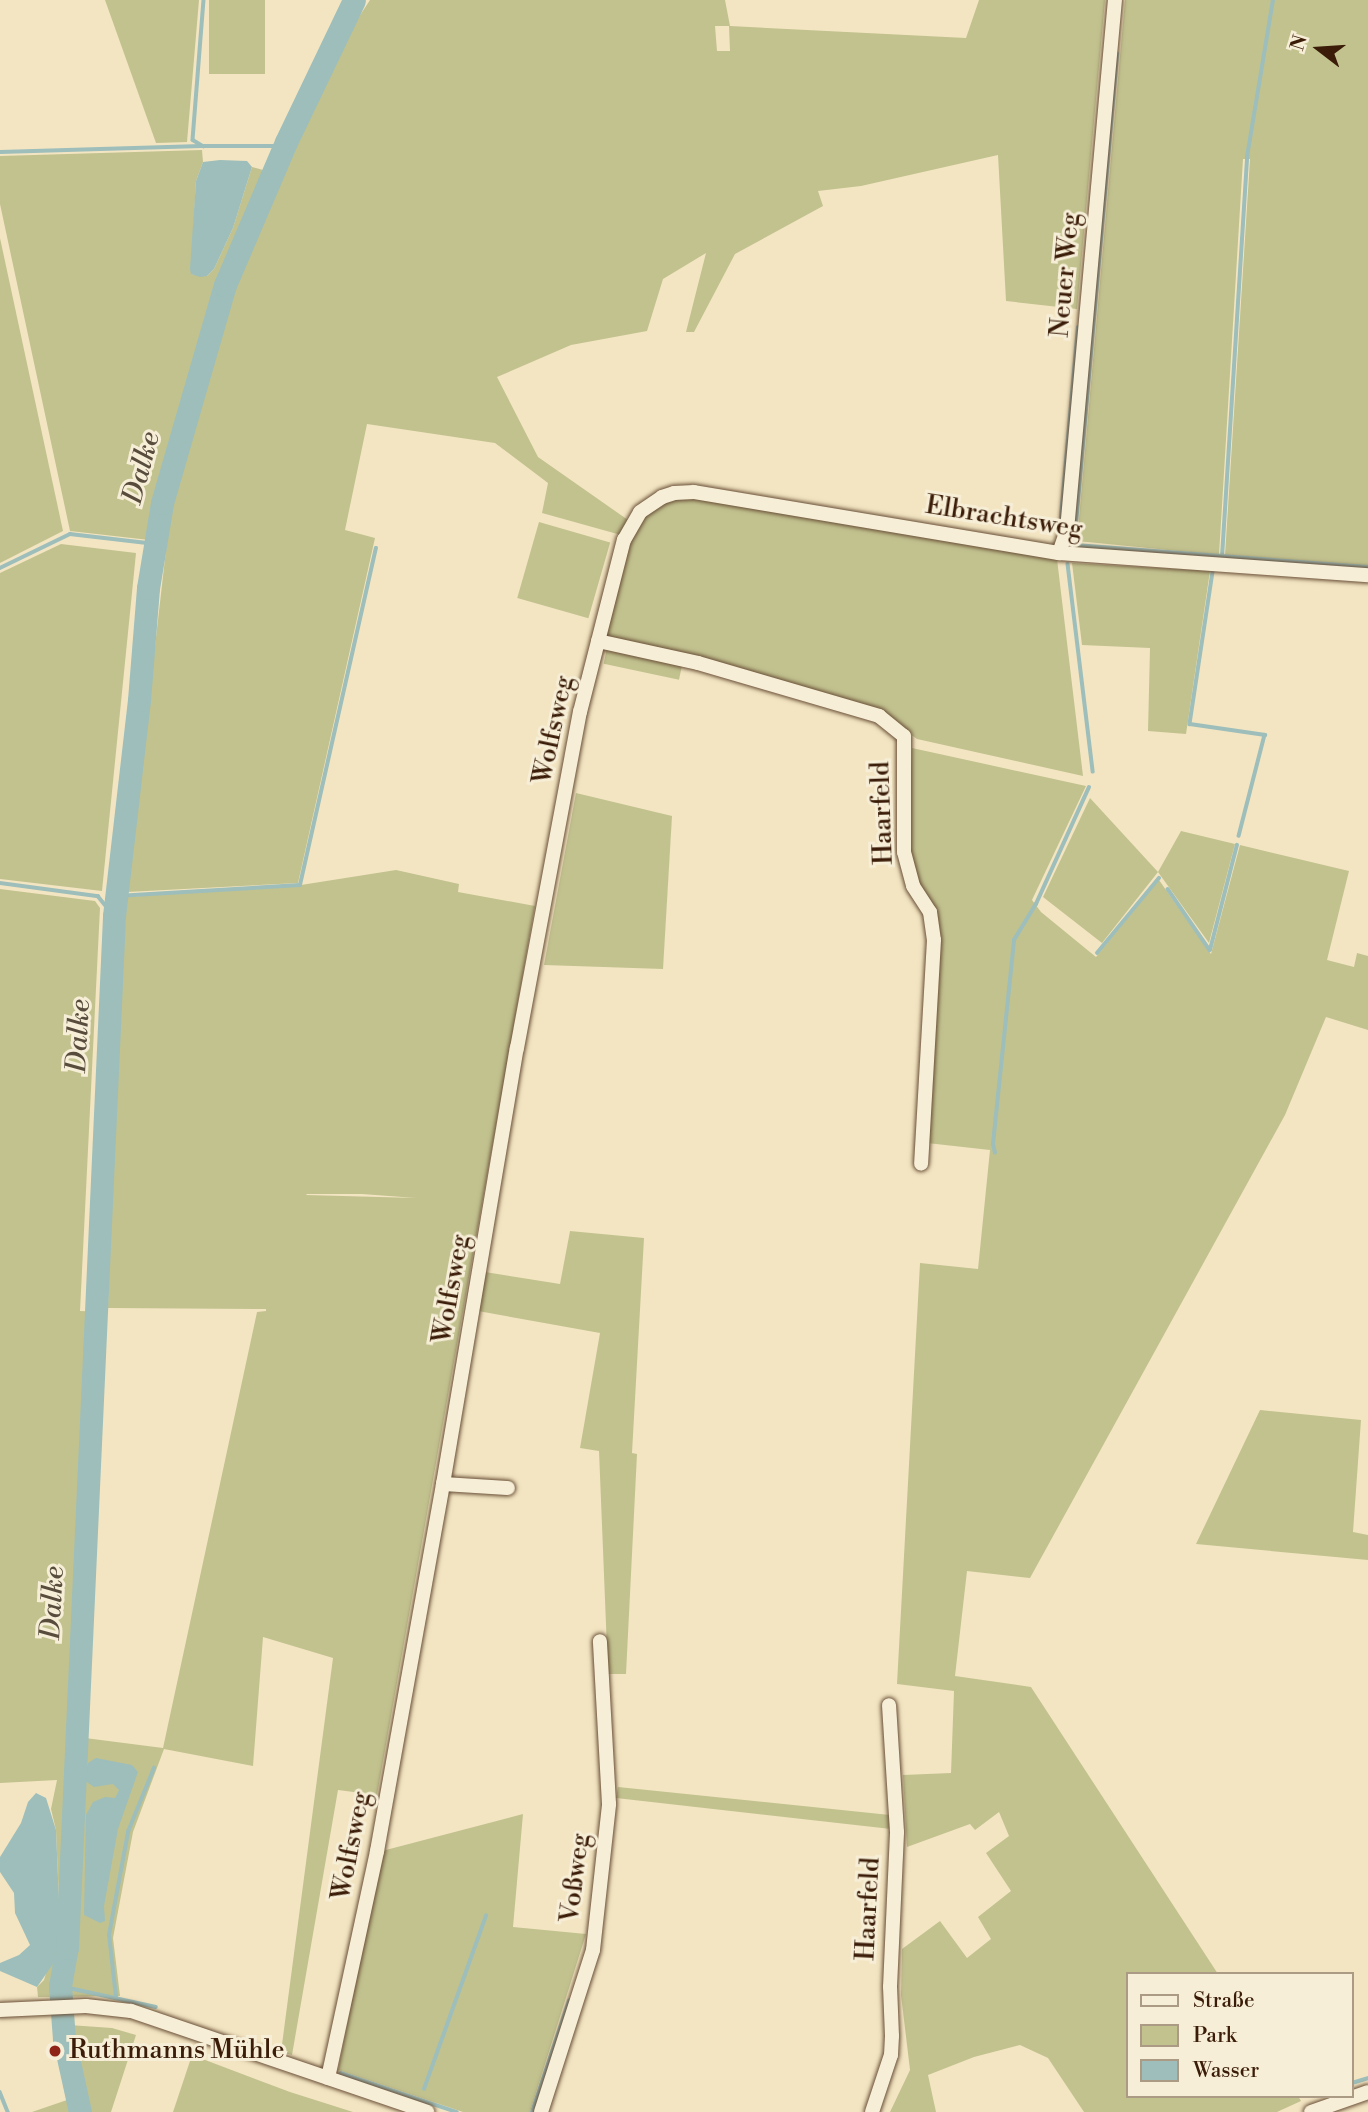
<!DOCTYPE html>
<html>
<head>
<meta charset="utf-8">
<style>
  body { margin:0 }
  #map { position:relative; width:1368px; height:2112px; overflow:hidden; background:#f3e5c2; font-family:"Libre Bodoni",serif }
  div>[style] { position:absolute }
  .green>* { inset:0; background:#c2c28f; transform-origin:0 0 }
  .water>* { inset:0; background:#9dbeba }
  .stream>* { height:3.5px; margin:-1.75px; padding:0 1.75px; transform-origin:1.75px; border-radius:1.75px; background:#9dbeba }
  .river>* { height:23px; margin:-11.5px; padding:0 11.5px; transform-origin:11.5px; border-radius:11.5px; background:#9dbeba }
  .roads { filter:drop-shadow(0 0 2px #684e36) drop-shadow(0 0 2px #684e36) }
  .minor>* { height:14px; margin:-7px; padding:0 7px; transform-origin:7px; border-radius:7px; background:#f7eed7 }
  .dots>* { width:19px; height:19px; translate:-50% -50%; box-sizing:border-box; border:4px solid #f7eed7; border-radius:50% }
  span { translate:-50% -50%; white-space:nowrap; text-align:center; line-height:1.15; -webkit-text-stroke:6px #f7eed7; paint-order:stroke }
  .street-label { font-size:26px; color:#3a1c08 }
  .poi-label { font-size:26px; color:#3a1c08 }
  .left { translate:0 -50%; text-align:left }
  .water-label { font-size:28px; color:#584d3d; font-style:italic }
  .legend { position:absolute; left:1126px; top:1972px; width:228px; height:126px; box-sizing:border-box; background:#f7eed7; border:2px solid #ab9a84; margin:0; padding:9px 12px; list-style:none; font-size:21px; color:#3a1c08 }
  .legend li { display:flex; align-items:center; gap:14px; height:35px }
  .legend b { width:35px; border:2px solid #ab9a84 }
  .north { position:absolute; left:1284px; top:14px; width:70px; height:70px; -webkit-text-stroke:5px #f7eed7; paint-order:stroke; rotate:287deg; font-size:19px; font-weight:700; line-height:28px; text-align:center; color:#3a1c08 }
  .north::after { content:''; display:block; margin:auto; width:24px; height:32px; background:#3a1c08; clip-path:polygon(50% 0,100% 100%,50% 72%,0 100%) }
</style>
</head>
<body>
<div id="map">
  <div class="green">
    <i style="clip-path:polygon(105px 0,199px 0,187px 142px,156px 143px)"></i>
    <i style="left:209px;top:0;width:56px;height:74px"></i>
    <i style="clip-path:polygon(evenodd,370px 0,725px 0,730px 26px,966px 38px,979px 0,1105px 0,1077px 309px,1006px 301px,998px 155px,861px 186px,818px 191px,823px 206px,735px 254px,694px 332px,686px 332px,706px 253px,663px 279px,647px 331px,571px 345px,497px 377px,538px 457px,628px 520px,621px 535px,542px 513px,548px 483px,495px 443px,367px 424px,345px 530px,375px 538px,298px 883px,127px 892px,171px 506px,231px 289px,351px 29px,370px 0,715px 26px,729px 26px,730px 51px,717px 51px,715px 26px)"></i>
    <i style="clip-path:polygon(1125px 0,1368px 0,1368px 566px,1225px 555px,1250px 159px,1243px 159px,1219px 555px,1077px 541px)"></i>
    <i style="clip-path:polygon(202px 150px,203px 162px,196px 181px,191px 274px,207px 276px,214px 269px,233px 228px,252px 167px,267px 171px,218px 283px,154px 501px,149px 540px,70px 531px,0 204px,0 156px)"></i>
    <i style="clip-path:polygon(0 238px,63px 531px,0 563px)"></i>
    <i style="clip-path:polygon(692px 497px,1057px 559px,1083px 776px,917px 739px,880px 712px,604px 640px,628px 540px,643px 515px,663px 500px)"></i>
    <i style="left:539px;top:522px;width:74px;height:79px;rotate:16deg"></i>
    <i style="clip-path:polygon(61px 544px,136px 553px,102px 891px,0 879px,0 573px)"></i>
    <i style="clip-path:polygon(1072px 563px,1210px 571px,1186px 734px,1148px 731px,1150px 648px,1082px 645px)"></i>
    <i style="left:607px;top:648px;width:77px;height:16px;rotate:12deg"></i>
    <i style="clip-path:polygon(912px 748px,1086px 786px,1032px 900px,1041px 912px,1096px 957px,1159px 880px,1211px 954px,1240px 845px,1349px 871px,1327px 960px,1354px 967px,1357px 953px,1368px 956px,1368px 1030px,1326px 1017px,1285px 1115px,1030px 1578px,967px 1571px,955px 1676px,1031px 1687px,1218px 1974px,1128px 1974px,1128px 2096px,1298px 2096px,1301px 2101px,1277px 2112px,1084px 2112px,1048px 2058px,1020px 2045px,974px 2057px,928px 2075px,936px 2112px,890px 2112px,910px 2070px,901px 1995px,902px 1949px,940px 1921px,967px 1958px,991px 1939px,978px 1917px,1011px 1891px,986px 1853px,1009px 1836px,999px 1812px,975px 1830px,970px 1824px,907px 1847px,903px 1775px,951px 1773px,954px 1691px,897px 1684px,920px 1263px,978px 1269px,990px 1150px,927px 1143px,935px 912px,911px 868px,908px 850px)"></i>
    <i style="clip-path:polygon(576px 793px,672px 816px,663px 969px,544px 965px)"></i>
    <i style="clip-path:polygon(1090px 798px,1158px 872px,1181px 831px,1235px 844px,1209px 943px,1158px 872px,1102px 943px,1043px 897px)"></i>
    <i style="clip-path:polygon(evenodd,396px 870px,459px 884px,458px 892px,535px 906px,377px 1795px,338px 1790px,292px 2055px,281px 2052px,333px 1658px,263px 1637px,253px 1766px,164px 1749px,133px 1832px,113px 1938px,120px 1996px,38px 1997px,37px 1987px,44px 1980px,60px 1926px,56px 1830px,51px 1809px,57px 1780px,0 1783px,0 889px,95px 901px,100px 908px,80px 1311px,107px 1312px,85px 1738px,163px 1748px,257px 1312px,266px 1311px,266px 1309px,108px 1308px,112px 1110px,127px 897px,301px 885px,396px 870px,362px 1194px,416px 1198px,306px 1195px,307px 1194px,362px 1194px)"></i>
    <i style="clip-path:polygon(570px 1231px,644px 1238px,632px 1453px,637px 1454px,626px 1674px,608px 1674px,599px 1451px,580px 1448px,600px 1333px,478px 1311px,485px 1272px,560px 1284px)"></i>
    <i style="clip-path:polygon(1260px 1410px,1361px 1420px,1353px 1532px,1368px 1535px,1368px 1560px,1196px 1544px)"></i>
    <i style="clip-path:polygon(618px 1787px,890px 1815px,891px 1829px,616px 1798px)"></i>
    <i style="clip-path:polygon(523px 1814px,513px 1927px,586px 1934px,530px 2112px,463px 2112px,338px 2070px,382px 1851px)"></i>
    <i style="clip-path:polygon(69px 2025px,112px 2028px,136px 2035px,111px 2112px,32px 2112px,67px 2100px,73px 2071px)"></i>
    <i style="clip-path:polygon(192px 2055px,290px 2092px,353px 2112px,173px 2112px)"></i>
  </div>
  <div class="water">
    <i style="clip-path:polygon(220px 160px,247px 161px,252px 167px,233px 228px,214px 269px,207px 276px,200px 277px,191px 274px,190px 269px,196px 181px,203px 162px)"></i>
    <i style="clip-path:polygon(96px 1758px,132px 1765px,138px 1772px,118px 1829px,104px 1906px,105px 1921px,100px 1923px,84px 1915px,86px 1815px,93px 1802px,105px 1797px,115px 1798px,119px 1790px,113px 1784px,94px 1787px,84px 1780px,88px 1763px)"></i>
    <i style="clip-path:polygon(36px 1793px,46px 1798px,56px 1830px,60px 1926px,53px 1964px,37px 1987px,0 1971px,0 1963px,19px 1955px,30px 1945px,15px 1913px,14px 1893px,0 1872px,0 1857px,21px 1823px,28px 1802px)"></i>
  </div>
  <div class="stream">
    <i style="left:204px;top:0;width:140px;rotate:94.5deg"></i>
    <i style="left:193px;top:140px;width:12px;rotate:31deg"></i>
    <i style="left:203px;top:146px;width:74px"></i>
    <i style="left:277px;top:146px;width:7px;rotate:34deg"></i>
    <i style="left:0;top:152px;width:201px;rotate:-1.7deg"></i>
    <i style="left:1060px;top:528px;width:201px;rotate:-84.9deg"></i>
    <i style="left:1075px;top:545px;width:294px;rotate:4.3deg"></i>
    <i style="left:1074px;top:547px;width:495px;rotate:-85deg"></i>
    <i style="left:1222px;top:557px;width:401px;rotate:-86.4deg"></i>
    <i style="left:1247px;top:157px;width:159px;rotate:-80.6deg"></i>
    <i style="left:1068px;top:564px;width:209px;rotate:83.1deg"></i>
    <i style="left:0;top:568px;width:78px;rotate:-25.9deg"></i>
    <i style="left:70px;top:534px;width:86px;rotate:6.7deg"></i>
    <i style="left:1213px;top:572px;width:154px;rotate:98.6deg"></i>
    <i style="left:1190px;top:724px;width:76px;rotate:8.3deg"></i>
    <i style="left:1265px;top:735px;width:104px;rotate:104.4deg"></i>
    <i style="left:0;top:883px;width:99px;rotate:7.6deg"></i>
    <i style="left:98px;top:896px;width:26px;rotate:51deg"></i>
    <i style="left:1168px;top:889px;width:74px;rotate:55.5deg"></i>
    <i style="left:1210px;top:950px;width:108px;rotate:-75.6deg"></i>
    <i style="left:117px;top:896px;width:183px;rotate:-3.4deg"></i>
    <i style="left:300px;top:885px;width:345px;rotate:-77.3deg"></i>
    <i style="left:1097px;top:953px;width:97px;rotate:-50.4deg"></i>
    <i style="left:995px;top:1153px;width:9px;rotate:-103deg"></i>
    <i style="left:993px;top:1144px;width:205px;rotate:-84.1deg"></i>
    <i style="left:1014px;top:940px;width:42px;rotate:-58.6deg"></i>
    <i style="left:1036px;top:904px;width:128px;rotate:-65.6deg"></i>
    <i style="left:60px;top:1986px;width:98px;rotate:12.3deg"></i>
    <i style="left:116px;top:1997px;width:62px;rotate:-96.4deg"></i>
    <i style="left:109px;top:1935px;width:105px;rotate:-79.5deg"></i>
    <i style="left:128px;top:1832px;width:69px;rotate:-67.9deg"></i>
    <i style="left:341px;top:2073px;width:122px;rotate:18.6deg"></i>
    <i style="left:1352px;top:2083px;width:17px;rotate:-17deg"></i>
    <i style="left:424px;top:2089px;width:184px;rotate:-70.3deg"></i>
    <i style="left:0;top:2092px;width:22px;rotate:68deg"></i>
    <i style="left:532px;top:2112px;width:117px;rotate:-71.6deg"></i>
  </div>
  <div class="river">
    <i style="left:80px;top:2112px;width:75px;rotate:-102.4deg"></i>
    <i style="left:64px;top:2039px;width:53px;rotate:-94.3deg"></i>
    <i style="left:60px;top:1986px;width:39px;rotate:-80deg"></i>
    <i style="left:67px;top:1948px;width:1033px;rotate:-87.39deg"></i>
    <i style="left:114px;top:916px;width:217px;rotate:-83.4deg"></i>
    <i style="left:139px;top:700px;width:112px;rotate:-85.4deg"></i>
    <i style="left:148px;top:588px;width:86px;rotate:-80.6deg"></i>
    <i style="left:162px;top:503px;width:227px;rotate:-73.9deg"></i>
    <i style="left:225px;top:285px;width:155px;rotate:-66.9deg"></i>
    <i style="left:286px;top:142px;width:157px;rotate:-64.4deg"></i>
  </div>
  <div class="roads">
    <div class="minor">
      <i style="left:1059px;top:553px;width:24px;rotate:-71deg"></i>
      <i style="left:1067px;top:530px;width:532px;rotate:-84.83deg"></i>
      <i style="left:598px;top:641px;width:102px;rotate:12.4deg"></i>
      <i style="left:698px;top:663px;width:189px;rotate:16.3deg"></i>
      <i style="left:879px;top:716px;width:32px;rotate:39deg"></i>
      <i style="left:904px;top:736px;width:116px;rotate:90deg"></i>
      <i style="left:904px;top:852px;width:35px;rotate:75deg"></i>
      <i style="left:913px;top:886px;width:31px;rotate:57deg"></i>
      <i style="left:930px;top:912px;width:28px;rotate:82deg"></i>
      <i style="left:934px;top:940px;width:224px;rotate:93.3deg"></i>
      <i style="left:443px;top:1484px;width:65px;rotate:3.5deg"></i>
      <i style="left:0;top:2010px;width:86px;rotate:-2.7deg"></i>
      <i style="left:86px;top:2006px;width:45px;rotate:6.3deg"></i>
      <i style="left:131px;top:2011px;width:313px;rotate:18.8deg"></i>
      <i style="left:328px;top:2078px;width:232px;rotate:-77.8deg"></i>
      <i style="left:377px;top:1851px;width:373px;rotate:-79.8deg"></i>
      <i style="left:443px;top:1484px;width:442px;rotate:-80.4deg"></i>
      <i style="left:517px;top:1048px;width:342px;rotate:-79.4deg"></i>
      <i style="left:580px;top:712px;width:178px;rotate:-75.7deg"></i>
      <i style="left:624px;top:540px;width:32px;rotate:-60deg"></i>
      <i style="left:640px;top:512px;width:27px;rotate:-34deg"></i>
      <i style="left:662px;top:497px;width:13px;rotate:-18deg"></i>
      <i style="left:674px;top:493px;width:20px;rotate:-3deg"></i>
      <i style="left:694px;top:492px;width:370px;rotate:9.5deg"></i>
      <i style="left:1059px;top:553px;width:310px;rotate:4.1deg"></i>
      <i style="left:541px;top:2112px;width:170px;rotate:-72.2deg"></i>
      <i style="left:593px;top:1950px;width:147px;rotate:-83.7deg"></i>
      <i style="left:609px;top:1804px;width:163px;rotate:-93.2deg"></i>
      <i style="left:872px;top:2112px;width:60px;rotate:-71.6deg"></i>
      <i style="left:891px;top:2055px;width:19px;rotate:-87deg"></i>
      <i style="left:892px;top:2036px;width:49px;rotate:-92.3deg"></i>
      <i style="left:890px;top:1987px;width:155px;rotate:-87.4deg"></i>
      <i style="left:897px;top:1832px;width:127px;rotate:-93.6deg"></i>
      <i style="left:1311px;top:2112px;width:60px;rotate:-19.3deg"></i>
    </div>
  </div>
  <div class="dots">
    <i style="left:55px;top:2051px;background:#8f2418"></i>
  </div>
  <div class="street-label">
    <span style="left:1066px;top:275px;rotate:-85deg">Neuer Weg</span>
    <span style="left:1004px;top:518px;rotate:9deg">Elbrachtsweg</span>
    <span style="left:554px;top:730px;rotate:-78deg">Wolfsweg</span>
    <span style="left:883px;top:813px;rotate:-92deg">Haarfeld</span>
    <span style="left:452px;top:1289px;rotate:-80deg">Wolfsweg</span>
    <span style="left:352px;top:1846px;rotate:-79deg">Wolfsweg</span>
    <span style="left:576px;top:1878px;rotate:-83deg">Voßweg</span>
    <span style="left:869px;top:1909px;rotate:-87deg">Haarfeld</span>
  </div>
  <div class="poi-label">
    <span class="left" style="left:69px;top:2051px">Ruthmanns Mühle</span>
  </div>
  <div class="water-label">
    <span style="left:142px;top:468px;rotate:-75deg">Dalke</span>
    <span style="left:79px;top:1036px;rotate:-87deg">Dalke</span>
    <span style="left:53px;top:1603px;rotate:-87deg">Dalke</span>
  </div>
  <ul class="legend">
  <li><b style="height:9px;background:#f7eed7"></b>Straße</li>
  <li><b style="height:19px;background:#c2c28f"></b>Park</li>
  <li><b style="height:19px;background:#9dbeba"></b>Wasser</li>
  </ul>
  <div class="north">N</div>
</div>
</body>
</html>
